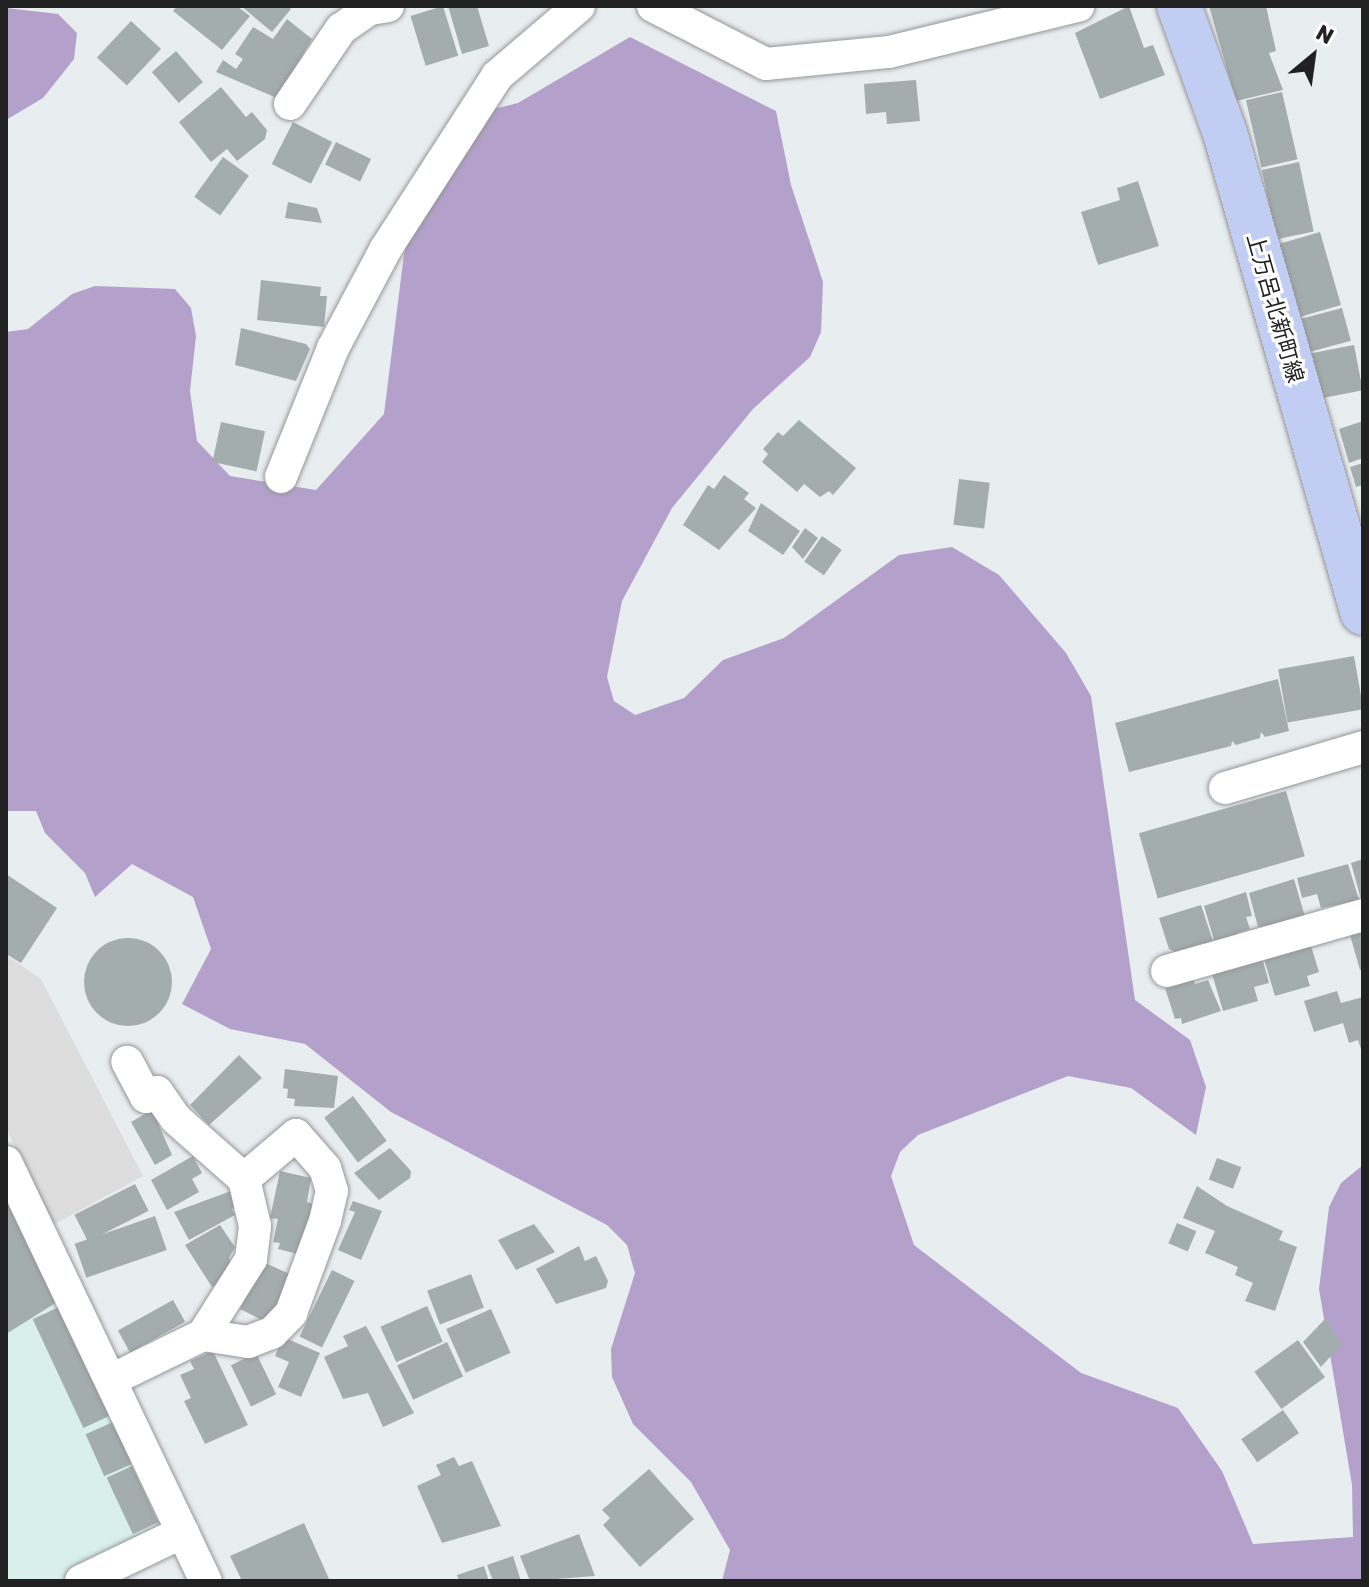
<!DOCTYPE html>
<html>
<head>
<meta charset="utf-8">
<style>
  body { margin:0 }
  #map { position:relative; width:1369px; height:1587px; overflow:hidden; background:#e8edf0; font-family:Rubik,"Noto Sans JP",sans-serif }
  div>[style] { position:absolute }
  .commercial>* { inset:0; background:#d9efea }
  .forest>* { inset:0; background:#b3a1cc }
  .parking>* { inset:0; background:#ddd }
  .building>* { inset:0; background:#a4adae; transform-origin:0 0 }
  .round { border-radius:50% }
  .roads { filter:drop-shadow(0 0 2px #959595) drop-shadow(0 0 2px #959595) }
  .street>* { height:32px; margin:-16px; padding:0 16px; transform-origin:16px; border-radius:16px; background:#fff }
  .secondary>* { height:44px; margin:-22px; padding:0 22px; transform-origin:22px; border-radius:22px; background:#c2cdf4 }
  span { translate:-50% -50%; white-space:nowrap; text-align:center; line-height:1.15; -webkit-text-stroke:6px #fff; paint-order:stroke }
  .street-label { font-size:22px; color:#212121 }
  .frame { position:absolute; inset:0; border:8px solid #212121; pointer-events:none }
  .north { position:absolute; left:1273px; top:16px; width:80px; height:80px; -webkit-text-stroke:6px #fff; paint-order:stroke; rotate:29deg; font-size:22px; font-weight:700; line-height:32px; text-align:center; color:#212121 }
  .north::after { content:''; display:block; margin:auto; width:28px; height:36px; background:#212121; clip-path:polygon(50% 0,100% 100%,50% 72%,0 100%) }
</style>
</head>
<body>
<div id="map">
  <div class="commercial">
    <i style="clip-path:polygon(6px 1179px,162px 1518px,155px 1535px,56px 1581px,6px 1581px)"></i>
  </div>
  <div class="forest">
    <i style="clip-path:polygon(6px 8px,58px 14px,77px 33px,74px 59px,43px 98px,6px 120px)"></i>
    <i style="clip-path:polygon(630px 37px,776px 111px,791px 185px,823px 282px,821px 332px,810px 357px,753px 409px,672px 508px,622px 601px,607px 677px,614px 701px,635px 715px,684px 698px,723px 660px,784px 638px,899px 555px,952px 547px,999px 575px,1066px 653px,1091px 696px,1135px 1000px,1190px 1040px,1206px 1087px,1196px 1135px,1131px 1088px,1068px 1076px,918px 1135px,900px 1152px,891px 1176px,914px 1245px,1081px 1373px,1178px 1408px,1222px 1471px,1253px 1544px,1353px 1537px,1352px 1485px,1319px 1289px,1329px 1207px,1341px 1183px,1363px 1165px,1363px 1581px,722px 1581px,730px 1550px,691px 1482px,633px 1424px,612px 1377px,611px 1349px,635px 1273px,627px 1245px,607px 1225px,391px 1112px,305px 1044px,230px 1029px,182px 1004px,211px 949px,193px 897px,132px 864px,95px 897px,85px 873px,45px 833px,36px 811px,6px 811px,6px 332px,28px 329px,72px 294px,95px 286px,175px 289px,191px 308px,196px 336px,190px 391px,197px 441px,230px 476px,316px 490px,384px 414px,404px 254px,431px 154px,465px 116px,518px 103px)"></i>
  </div>
  <div class="parking">
    <i style="clip-path:polygon(6px 955px,41px 979px,143px 1176px,53px 1225px,6px 1128px)"></i>
  </div>
  <div class="building">
    <i style="clip-path:polygon(177px 6px,237px 6px,250px 16px,222px 50px,173px 11px)"></i>
    <i style="clip-path:polygon(241px 6px,287px 6px,291px 9px,272px 32px)"></i>
    <i style="left:443px;top:6px;width:52px;height:34px;rotate:73deg"></i>
    <i style="clip-path:polygon(448px 6px,477px 6px,489px 46px,462px 54px)"></i>
    <i style="clip-path:polygon(1129px 6px,1144px 48px,1153px 45px,1165px 75px,1100px 99px,1075px 33px)"></i>
    <i style="clip-path:polygon(1209px 6px,1266px 6px,1276px 51px,1269px 53px,1283px 90px,1236px 101px)"></i>
    <i style="clip-path:polygon(287px 19px,312px 39px,277px 98px,216px 72px,223px 60px,236px 69px,243px 59px,235px 54px,253px 27px,273px 39px)"></i>
    <i style="left:131px;top:21px;width:41px;height:50px;rotate:43deg"></i>
    <i style="left:176px;top:51px;width:41px;height:32px;rotate:49deg"></i>
    <i style="clip-path:polygon(916px 80px,920px 121px,887px 124px,886px 112px,866px 114px,864px 84px)"></i>
    <i style="clip-path:polygon(221px 87px,246px 117px,252px 112px,267px 130px,265px 139px,237px 161px,227px 149px,211px 162px,179px 122px)"></i>
    <i style="left:1282px;top:92px;width:69px;height:37px;rotate:77deg"></i>
    <i style="left:293px;top:122px;width:44px;height:47px;rotate:27deg"></i>
    <i style="left:336px;top:142px;width:39px;height:25px;rotate:26deg"></i>
    <i style="left:223px;top:157px;width:32px;height:49px;rotate:36deg"></i>
    <i style="left:1299px;top:162px;width:71px;height:38px;rotate:78deg"></i>
    <i style="clip-path:polygon(1138px 181px,1159px 246px,1098px 265px,1081px 212px,1120px 200px,1117px 188px)"></i>
    <i style="clip-path:polygon(288px 202px,317px 208px,322px 223px,285px 218px)"></i>
    <i style="left:1320px;top:232px;width:76px;height:44px;rotate:74deg"></i>
    <i style="clip-path:polygon(261px 280px,321px 287px,320px 296px,327px 296px,324px 327px,257px 320px)"></i>
    <i style="left:1342px;top:308px;width:34px;height:42px;rotate:75deg"></i>
    <i style="clip-path:polygon(241px 328px,306px 344px,310px 349px,296px 381px,235px 365px)"></i>
    <i style="left:1354px;top:345px;width:46px;height:50px;rotate:79deg"></i>
    <i style="clip-path:polygon(799px 420px,856px 468px,833px 495px,829px 491px,820px 497px,804px 484px,797px 492px,762px 462px,768px 454px,763px 449px,778px 432px,783px 436px)"></i>
    <i style="clip-path:polygon(1363px 421px,1363px 458px,1349px 463px,1339px 429px)"></i>
    <i style="left:221px;top:422px;width:45px;height:41px;rotate:12deg"></i>
    <i style="clip-path:polygon(1363px 463px,1363px 485px,1356px 487px,1350px 467px)"></i>
    <i style="clip-path:polygon(724px 475px,749px 493px,744px 499px,756px 508px,719px 550px,683px 525px,708px 485px,714px 489px)"></i>
    <i style="left:959px;top:479px;width:31px;height:46px;rotate:7deg"></i>
    <i style="clip-path:polygon(761px 503px,800px 531px,783px 555px,748px 531px)"></i>
    <i style="clip-path:polygon(805px 528px,818px 538px,803px 559px,792px 547px)"></i>
    <i style="left:822px;top:536px;width:24px;height:31px;rotate:35deg"></i>
    <i style="left:1354px;top:656px;width:54px;height:77px;rotate:80deg"></i>
    <i style="clip-path:polygon(1278px 679px,1289px 731px,1265px 737px,1261px 732px,1260px 738px,1236px 745px,1232px 741px,1231px 746px,1129px 772px,1115px 723px)"></i>
    <i style="left:1286px;top:791px;width:68px;height:153px;rotate:74deg"></i>
    <i style="clip-path:polygon(1363px 859px,1363px 903px,1362px 903px,1351px 863px)"></i>
    <i style="clip-path:polygon(1348px 864px,1359px 900px,1321px 908px,1317px 894px,1302px 898px,1297px 878px)"></i>
    <i style="clip-path:polygon(6px 874px,57px 908px,21px 963px,6px 954px)"></i>
    <i style="clip-path:polygon(1294px 879px,1306px 920px,1258px 927px,1249px 893px)"></i>
    <i style="clip-path:polygon(1246px 892px,1252px 916px,1246px 917px,1250px 929px,1237px 933px,1239px 940px,1216px 947px,1204px 906px)"></i>
    <i style="clip-path:polygon(1201px 905px,1215px 947px,1206px 950px,1204px 943px,1175px 952px,1169px 949px,1159px 918px)"></i>
    <i style="clip-path:polygon(1363px 932px,1363px 969px,1360px 970px,1350px 935px)"></i>
    <i class="round" style="left:84px;top:938px;width:88px;height:88px"></i>
    <i style="clip-path:polygon(1311px 946px,1319px 972px,1307px 976px,1310px 986px,1275px 996px,1264px 959px)"></i>
    <i style="clip-path:polygon(1262px 957px,1269px 983px,1254px 987px,1258px 1001px,1223px 1011px,1212px 974px)"></i>
    <i style="clip-path:polygon(1193px 979px,1195px 984px,1208px 980px,1221px 1011px,1182px 1024px,1181px 1018px,1175px 1019px,1165px 988px)"></i>
    <i style="clip-path:polygon(1337px 991px,1341px 1003px,1363px 997px,1363px 1055px,1358px 1040px,1349px 1043px,1343px 1023px,1314px 1032px,1304px 1001px)"></i>
    <i style="clip-path:polygon(239px 1055px,262px 1078px,209px 1125px,190px 1105px)"></i>
    <i style="clip-path:polygon(285px 1069px,338px 1076px,334px 1108px,294px 1106px,295px 1099px,287px 1098px,288px 1089px,283px 1088px)"></i>
    <i style="left:353px;top:1096px;width:56px;height:36px;rotate:53deg"></i>
    <i style="clip-path:polygon(152px 1110px,172px 1155px,155px 1165px,131px 1122px)"></i>
    <i style="clip-path:polygon(390px 1148px,411px 1171px,410px 1178px,379px 1200px,354px 1173px)"></i>
    <i style="clip-path:polygon(193px 1156px,202px 1173px,192px 1179px,199px 1192px,167px 1210px,151px 1180px)"></i>
    <i style="left:1217px;top:1158px;width:26px;height:23px;rotate:21deg"></i>
    <i style="clip-path:polygon(280px 1171px,311px 1178px,307px 1202px,313px 1204px,298px 1254px,278px 1249px,280px 1243px,273px 1242px,278px 1219px,270px 1218px)"></i>
    <i style="left:135px;top:1184px;width:30px;height:68px;rotate:63deg"></i>
    <i style="clip-path:polygon(1197px 1186px,1227px 1206px,1283px 1231px,1279px 1240px,1297px 1247px,1275px 1311px,1245px 1301px,1253px 1283px,1235px 1275px,1238px 1267px,1205px 1253px,1215px 1231px,1183px 1218px)"></i>
    <i style="clip-path:polygon(231px 1191px,239px 1206px,232px 1209px,235px 1215px,189px 1240px,174px 1212px)"></i>
    <i style="clip-path:polygon(6px 1192px,57px 1302px,6px 1334px)"></i>
    <i style="clip-path:polygon(353px 1201px,382px 1211px,361px 1260px,338px 1250px,355px 1212px,349px 1210px)"></i>
    <i style="left:155px;top:1216px;width:36px;height:85px;rotate:71deg"></i>
    <i style="left:1177px;top:1223px;width:21px;height:22px;rotate:23deg"></i>
    <i style="clip-path:polygon(534px 1224px,555px 1252px,516px 1270px,498px 1240px)"></i>
    <i style="clip-path:polygon(220px 1225px,235px 1247px,229px 1258px,233px 1266px,223px 1272px,227px 1279px,212px 1287px,185px 1245px)"></i>
    <i style="clip-path:polygon(579px 1246px,585px 1261px,596px 1256px,608px 1281px,606px 1288px,556px 1304px,536px 1269px)"></i>
    <i style="clip-path:polygon(263px 1262px,292px 1275px,272px 1316px,262px 1320px,240px 1309px)"></i>
    <i style="left:332px;top:1270px;width:25px;height:74px;rotate:26deg"></i>
    <i style="left:471px;top:1274px;width:36px;height:47px;rotate:69deg"></i>
    <i style="left:173px;top:1300px;width:25px;height:63px;rotate:61deg"></i>
    <i style="left:427px;top:1306px;width:39px;height:51px;rotate:66deg"></i>
    <i style="left:59px;top:1307px;width:120px;height:29px;rotate:65deg"></i>
    <i style="left:491px;top:1309px;width:48px;height:49px;rotate:66deg"></i>
    <i style="clip-path:polygon(1325px 1319px,1342px 1344px,1321px 1367px,1303px 1342px)"></i>
    <i style="clip-path:polygon(366px 1326px,414px 1413px,383px 1427px,368px 1393px,343px 1399px,324px 1357px,348px 1346px,343px 1336px)"></i>
    <i style="clip-path:polygon(283px 1337px,320px 1353px,301px 1397px,278px 1387px,289px 1362px,275px 1356px)"></i>
    <i style="left:1298px;top:1340px;width:46px;height:54px;rotate:54deg"></i>
    <i style="left:447px;top:1342px;width:38px;height:55px;rotate:65deg"></i>
    <i style="clip-path:polygon(213px 1351px,248px 1425px,205px 1444px,184px 1401px,191px 1398px,180px 1375px,194px 1369px,190px 1361px)"></i>
    <i style="left:256px;top:1353px;width:46px;height:28px;rotate:64deg"></i>
    <i style="left:1283px;top:1410px;width:28px;height:51px;rotate:55deg"></i>
    <i style="left:113px;top:1422px;width:46px;height:30px;rotate:66deg"></i>
    <i style="clip-path:polygon(454px 1457px,459px 1466px,472px 1461px,501px 1526px,442px 1543px,417px 1486px,441px 1475px,436px 1465px)"></i>
    <i style="left:132px;top:1466px;width:62px;height:28px;rotate:65deg"></i>
    <i style="clip-path:polygon(649px 1469px,694px 1519px,640px 1567px,603px 1525px,610px 1518px,602px 1510px)"></i>
    <i style="clip-path:polygon(304px 1523px,330px 1581px,242px 1581px,230px 1556px)"></i>
    <i style="clip-path:polygon(579px 1534px,595px 1576px,530px 1581px,520px 1556px)"></i>
    <i style="clip-path:polygon(513px 1556px,521px 1581px,493px 1581px,487px 1565px)"></i>
    <i style="clip-path:polygon(484px 1566px,489px 1581px,459px 1581px,457px 1575px)"></i>
  </div>
  <div class="roads">
    <div class="street">
      <i style="left:653px;top:6px;width:127px;rotate:27.2deg"></i>
      <i style="left:766px;top:64px;width:124px;rotate:-5.6deg"></i>
      <i style="left:889px;top:52px;width:195px;rotate:-13.7deg"></i>
      <i style="left:290px;top:104px;width:91px;rotate:-55.8deg"></i>
      <i style="left:341px;top:29px;width:35px;rotate:-35deg"></i>
      <i style="left:370px;top:9px;width:18px;rotate:-9deg"></i>
      <i style="left:281px;top:477px;width:139px;rotate:-68deg"></i>
      <i style="left:333px;top:348px;width:111px;rotate:-62deg"></i>
      <i style="left:385px;top:250px;width:207px;rotate:-57.2deg"></i>
      <i style="left:497px;top:76px;width:108px;rotate:-40.5deg"></i>
      <i style="left:1225px;top:788px;width:144px;rotate:-16.5deg"></i>
      <i style="left:1167px;top:971px;width:204px;rotate:-15.9deg"></i>
      <i style="left:6px;top:1162px;width:464px;rotate:64.5deg"></i>
      <i style="left:203px;top:1335px;width:46px;rotate:8.8deg"></i>
      <i style="left:248px;top:1342px;width:26px;rotate:-21deg"></i>
      <i style="left:272px;top:1333px;width:28px;rotate:-46deg"></i>
      <i style="left:291px;top:1313px;width:98px;rotate:-69.7deg"></i>
      <i style="left:325px;top:1221px;width:31px;rotate:-77deg"></i>
      <i style="left:332px;top:1191px;width:24px;rotate:-107deg"></i>
      <i style="left:325px;top:1168px;width:44px;rotate:-131.3deg"></i>
      <i style="left:296px;top:1135px;width:68px;rotate:139.8deg"></i>
      <i style="left:111px;top:1380px;width:102px;rotate:-26.1deg"></i>
      <i style="left:203px;top:1335px;width:90px;rotate:-57.7deg"></i>
      <i style="left:251px;top:1259px;width:33px;rotate:-83deg"></i>
      <i style="left:255px;top:1226px;width:48px;rotate:-103.2deg"></i>
      <i style="left:244px;top:1179px;width:91px;rotate:-138.6deg"></i>
      <i style="left:176px;top:1119px;width:33px;rotate:-125deg"></i>
      <i style="left:157px;top:1092px;width:12px;rotate:156deg"></i>
      <i style="left:146px;top:1097px;width:40px;rotate:-118deg"></i>
      <i style="left:81px;top:1581px;width:113px;rotate:-25.7deg"></i>
    </div>
    <div class="secondary">
      <i style="left:1179px;top:6px;width:135px;rotate:70.1deg"></i>
      <i style="left:1225px;top:133px;width:499px;rotate:74deg"></i>
    </div>
  </div>
  <div class="street-label">
    <span style="left:1275px;top:308px;rotate:74deg">上万呂北新町線</span>
  </div>
  <div class="frame"></div>
  <div class="north">N</div>
</div>
</body>
</html>
